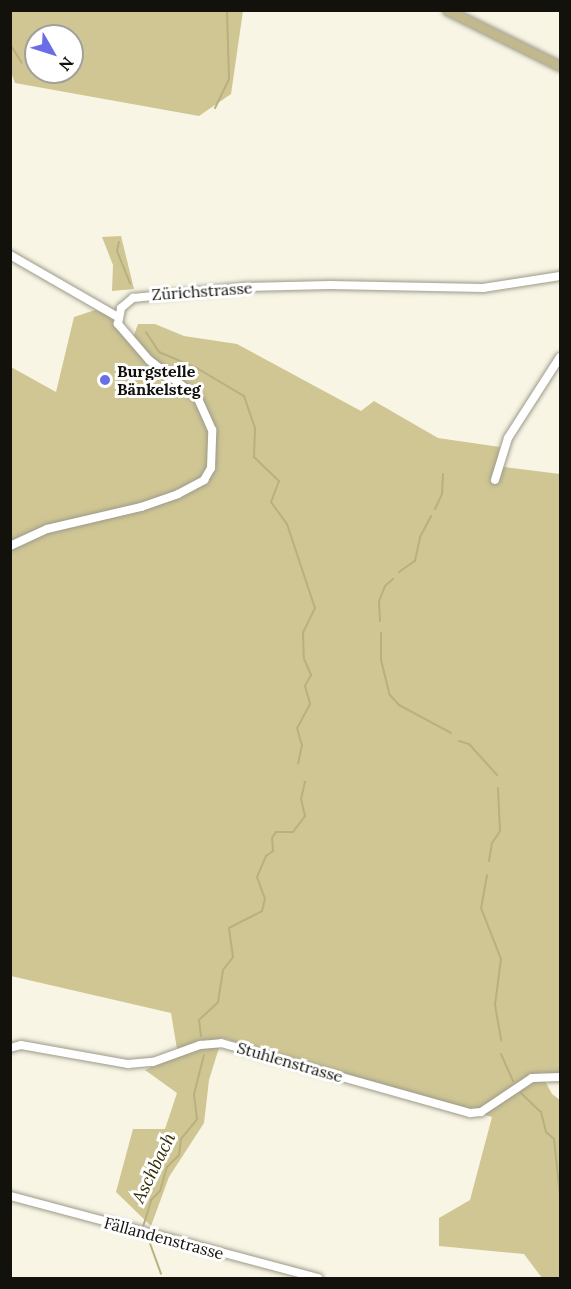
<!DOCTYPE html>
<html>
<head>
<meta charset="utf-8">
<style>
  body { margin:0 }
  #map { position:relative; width:571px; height:1289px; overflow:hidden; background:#f8f5e4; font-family:Lora,serif }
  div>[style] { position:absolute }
  .forest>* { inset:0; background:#cfc694 }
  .stream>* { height:2px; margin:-1px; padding:0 1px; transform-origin:1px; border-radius:1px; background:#b9b07f }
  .roads { filter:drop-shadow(0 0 2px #9d9a8a) drop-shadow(0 0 2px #9d9a8a) }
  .minor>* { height:8px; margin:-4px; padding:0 4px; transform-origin:4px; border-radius:4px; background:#fff }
  .major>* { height:9px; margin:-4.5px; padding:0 4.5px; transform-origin:4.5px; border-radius:4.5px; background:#c1b88d }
  .dots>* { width:16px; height:16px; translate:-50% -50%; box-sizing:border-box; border:3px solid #fff; border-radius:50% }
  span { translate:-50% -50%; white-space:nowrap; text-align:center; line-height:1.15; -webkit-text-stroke:6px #fff; paint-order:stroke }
  .street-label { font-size:16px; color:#12110b }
  .poi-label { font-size:16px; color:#12110b; font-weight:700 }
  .left { translate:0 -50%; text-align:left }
  .water-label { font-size:18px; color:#322a01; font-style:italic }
  .frame { position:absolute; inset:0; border:12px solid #12110b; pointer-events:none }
  .north { position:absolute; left:24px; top:24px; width:60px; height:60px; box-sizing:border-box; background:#fff; border:2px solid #a0a09d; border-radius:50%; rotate:129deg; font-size:16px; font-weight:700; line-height:24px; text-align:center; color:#12110b }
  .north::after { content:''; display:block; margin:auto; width:21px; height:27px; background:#6a6de7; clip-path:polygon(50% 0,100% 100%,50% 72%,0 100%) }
</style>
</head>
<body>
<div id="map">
  <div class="forest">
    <i style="clip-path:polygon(evenodd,11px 10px,243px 11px,231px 94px,199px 116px,15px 83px,11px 72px,11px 10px,36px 36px,72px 36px,72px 72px,36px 72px,36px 36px)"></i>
    <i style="clip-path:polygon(121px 236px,134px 289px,112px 291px,113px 265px,102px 237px)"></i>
    <i style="clip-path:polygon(95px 310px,109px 316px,131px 343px,138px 324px,155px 324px,184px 336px,237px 344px,361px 411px,374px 401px,438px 438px,500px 447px,496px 466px,560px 474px,560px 1075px,541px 1073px,552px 1094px,560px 1100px,560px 1278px,542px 1278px,524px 1254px,439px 1246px,439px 1218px,470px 1200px,492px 1117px,222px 1038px,209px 1080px,204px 1123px,169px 1177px,151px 1226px,116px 1192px,133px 1129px,165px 1129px,177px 1093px,145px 1070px,178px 1055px,171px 1013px,11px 976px,11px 367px,56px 392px,74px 317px)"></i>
  </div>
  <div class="stream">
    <i style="left:10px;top:44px;width:22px;rotate:58deg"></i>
    <i style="left:215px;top:108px;width:32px;rotate:-64deg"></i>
    <i style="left:229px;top:79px;width:69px;rotate:-91.7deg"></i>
    <i style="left:119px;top:242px;width:9px;rotate:103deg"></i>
    <i style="left:117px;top:251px;width:35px;rotate:68deg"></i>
    <i style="left:146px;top:332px;width:24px;rotate:57deg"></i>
    <i style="left:159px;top:352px;width:39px;rotate:23deg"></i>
    <i style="left:195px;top:367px;width:57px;rotate:30.6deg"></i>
    <i style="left:244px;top:396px;width:34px;rotate:71deg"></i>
    <i style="left:255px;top:428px;width:29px;rotate:92deg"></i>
    <i style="left:254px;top:457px;width:35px;rotate:44deg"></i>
    <i style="left:279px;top:481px;width:22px;rotate:111deg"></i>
    <i style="left:271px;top:502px;width:27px;rotate:54deg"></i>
    <i style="left:287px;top:524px;width:89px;rotate:71.6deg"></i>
    <i style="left:315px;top:608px;width:28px;rotate:116deg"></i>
    <i style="left:303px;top:633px;width:26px;rotate:88deg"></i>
    <i style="left:304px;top:659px;width:17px;rotate:66deg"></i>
    <i style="left:311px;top:675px;width:13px;rotate:119deg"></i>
    <i style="left:305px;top:686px;width:19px;rotate:74deg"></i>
    <i style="left:310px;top:704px;width:27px;rotate:118deg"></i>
    <i style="left:297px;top:728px;width:18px;rotate:74deg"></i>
    <i style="left:302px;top:745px;width:19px;rotate:102deg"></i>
    <i style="left:435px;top:509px;width:17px;rotate:-65deg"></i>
    <i style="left:442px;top:494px;width:20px;rotate:-87deg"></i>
    <i style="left:399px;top:572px;width:19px;rotate:-35deg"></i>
    <i style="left:415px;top:561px;width:25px;rotate:-78deg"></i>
    <i style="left:420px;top:537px;width:24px;rotate:-62deg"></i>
    <i style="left:380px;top:621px;width:20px;rotate:-93deg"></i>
    <i style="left:379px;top:601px;width:16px;rotate:-68deg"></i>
    <i style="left:385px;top:586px;width:11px;rotate:-41deg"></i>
    <i style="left:381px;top:633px;width:27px;rotate:90deg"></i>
    <i style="left:381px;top:660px;width:36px;rotate:76deg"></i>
    <i style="left:390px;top:695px;width:13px;rotate:48deg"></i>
    <i style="left:399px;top:705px;width:59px;rotate:28.3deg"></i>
    <i style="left:459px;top:741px;width:10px;rotate:17deg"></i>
    <i style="left:469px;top:744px;width:42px;rotate:47.9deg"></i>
    <i style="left:489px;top:861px;width:18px;rotate:-81deg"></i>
    <i style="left:492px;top:843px;width:14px;rotate:-56deg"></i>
    <i style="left:500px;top:831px;width:43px;rotate:-92.7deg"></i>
    <i style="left:487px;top:875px;width:34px;rotate:100deg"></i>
    <i style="left:481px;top:908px;width:55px;rotate:68.6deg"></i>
    <i style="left:501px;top:959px;width:46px;rotate:97.4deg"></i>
    <i style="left:495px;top:1005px;width:36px;rotate:80deg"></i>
    <i style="left:201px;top:1036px;width:16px;rotate:-97deg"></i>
    <i style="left:199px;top:1020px;width:26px;rotate:-43deg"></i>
    <i style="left:218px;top:1002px;width:32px;rotate:-81deg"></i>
    <i style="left:223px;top:970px;width:16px;rotate:-52deg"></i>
    <i style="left:233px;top:957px;width:29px;rotate:-98deg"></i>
    <i style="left:229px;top:928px;width:37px;rotate:-27deg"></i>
    <i style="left:262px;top:911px;width:12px;rotate:-76deg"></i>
    <i style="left:265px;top:899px;width:23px;rotate:-110deg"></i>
    <i style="left:257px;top:877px;width:23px;rotate:-67deg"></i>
    <i style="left:266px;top:856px;width:9px;rotate:-36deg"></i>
    <i style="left:273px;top:851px;width:13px;rotate:-94deg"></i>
    <i style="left:272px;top:838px;width:7px;rotate:-56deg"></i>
    <i style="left:276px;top:832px;width:17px"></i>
    <i style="left:293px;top:832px;width:20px;rotate:-53deg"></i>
    <i style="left:305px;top:816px;width:17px;rotate:-103deg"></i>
    <i style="left:301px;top:799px;width:18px;rotate:-77deg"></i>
    <i style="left:501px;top:1054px;width:30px;rotate:66deg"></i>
    <i style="left:521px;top:1093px;width:28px;rotate:44deg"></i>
    <i style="left:541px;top:1112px;width:21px;rotate:76deg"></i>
    <i style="left:546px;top:1132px;width:11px;rotate:41deg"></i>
    <i style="left:554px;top:1139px;width:56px;rotate:83.9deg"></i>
    <i style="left:143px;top:1227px;width:28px;rotate:-73deg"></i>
    <i style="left:151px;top:1200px;width:13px;rotate:-45deg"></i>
    <i style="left:160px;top:1191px;width:25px;rotate:-74deg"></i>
    <i style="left:167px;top:1167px;width:17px;rotate:-45deg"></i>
    <i style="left:179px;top:1155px;width:16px;rotate:-83deg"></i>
    <i style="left:181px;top:1139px;width:26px;rotate:-51deg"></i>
    <i style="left:197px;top:1119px;width:25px;rotate:-97deg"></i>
    <i style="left:194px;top:1094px;width:40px;rotate:-75.6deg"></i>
    <i style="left:148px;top:1238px;width:38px;rotate:70deg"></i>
  </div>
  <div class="roads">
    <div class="minor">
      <i style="left:10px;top:255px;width:125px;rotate:29.9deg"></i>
      <i style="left:495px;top:480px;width:44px;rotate:-72.8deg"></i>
      <i style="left:508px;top:438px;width:96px;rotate:-57.3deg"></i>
      <i style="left:10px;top:546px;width:41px;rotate:-24.7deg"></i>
      <i style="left:47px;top:529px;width:97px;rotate:-13.2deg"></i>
      <i style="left:141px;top:507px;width:39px;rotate:-19deg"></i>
      <i style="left:178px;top:494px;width:30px;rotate:-28deg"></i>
      <i style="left:204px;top:480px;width:14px;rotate:-60deg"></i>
      <i style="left:211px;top:468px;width:38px;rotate:-88deg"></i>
      <i style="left:212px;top:430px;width:35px;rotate:-114deg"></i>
      <i style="left:198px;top:398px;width:62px;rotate:-142.2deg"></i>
      <i style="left:149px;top:360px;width:48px;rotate:-130.7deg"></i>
      <i style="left:118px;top:324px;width:16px;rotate:-79deg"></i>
      <i style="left:121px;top:308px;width:16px;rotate:-40deg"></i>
      <i style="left:133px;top:298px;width:114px;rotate:-5.6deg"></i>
      <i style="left:246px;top:287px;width:84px;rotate:-1.4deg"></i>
      <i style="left:330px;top:285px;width:153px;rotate:1.1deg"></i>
      <i style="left:483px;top:288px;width:78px;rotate:-8.9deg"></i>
      <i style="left:10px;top:1048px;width:11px;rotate:-15deg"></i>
      <i style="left:21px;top:1045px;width:109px;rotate:10.1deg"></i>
      <i style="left:128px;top:1064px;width:25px;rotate:-5deg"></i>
      <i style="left:153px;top:1062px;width:50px;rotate:-19.9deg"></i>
      <i style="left:200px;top:1045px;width:21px;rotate:-5deg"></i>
      <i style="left:221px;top:1043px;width:259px;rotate:15.7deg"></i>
      <i style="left:470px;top:1113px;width:11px;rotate:-5deg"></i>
      <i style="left:481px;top:1112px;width:61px;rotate:-33.7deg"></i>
      <i style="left:532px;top:1078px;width:28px;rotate:-2deg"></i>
      <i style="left:10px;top:1196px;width:319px;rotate:14.9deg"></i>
    </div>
    <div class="major">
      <i style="left:447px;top:10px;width:126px;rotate:26.4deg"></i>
    </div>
  </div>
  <div class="dots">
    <i style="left:105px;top:380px;background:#6a6de7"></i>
  </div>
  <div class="street-label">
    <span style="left:202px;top:291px;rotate:-4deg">Zürichstrasse</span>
    <span style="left:290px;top:1062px;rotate:16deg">Stuhlenstrasse</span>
    <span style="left:164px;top:1238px;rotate:15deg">Fällandenstrasse</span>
  </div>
  <div class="poi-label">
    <span class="left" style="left:117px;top:380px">Burgstelle<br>Bänkelsteg</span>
  </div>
  <div class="water-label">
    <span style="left:154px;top:1168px;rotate:-64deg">Aschbach</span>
  </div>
  <div class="frame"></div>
  <div class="north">N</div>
</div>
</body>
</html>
